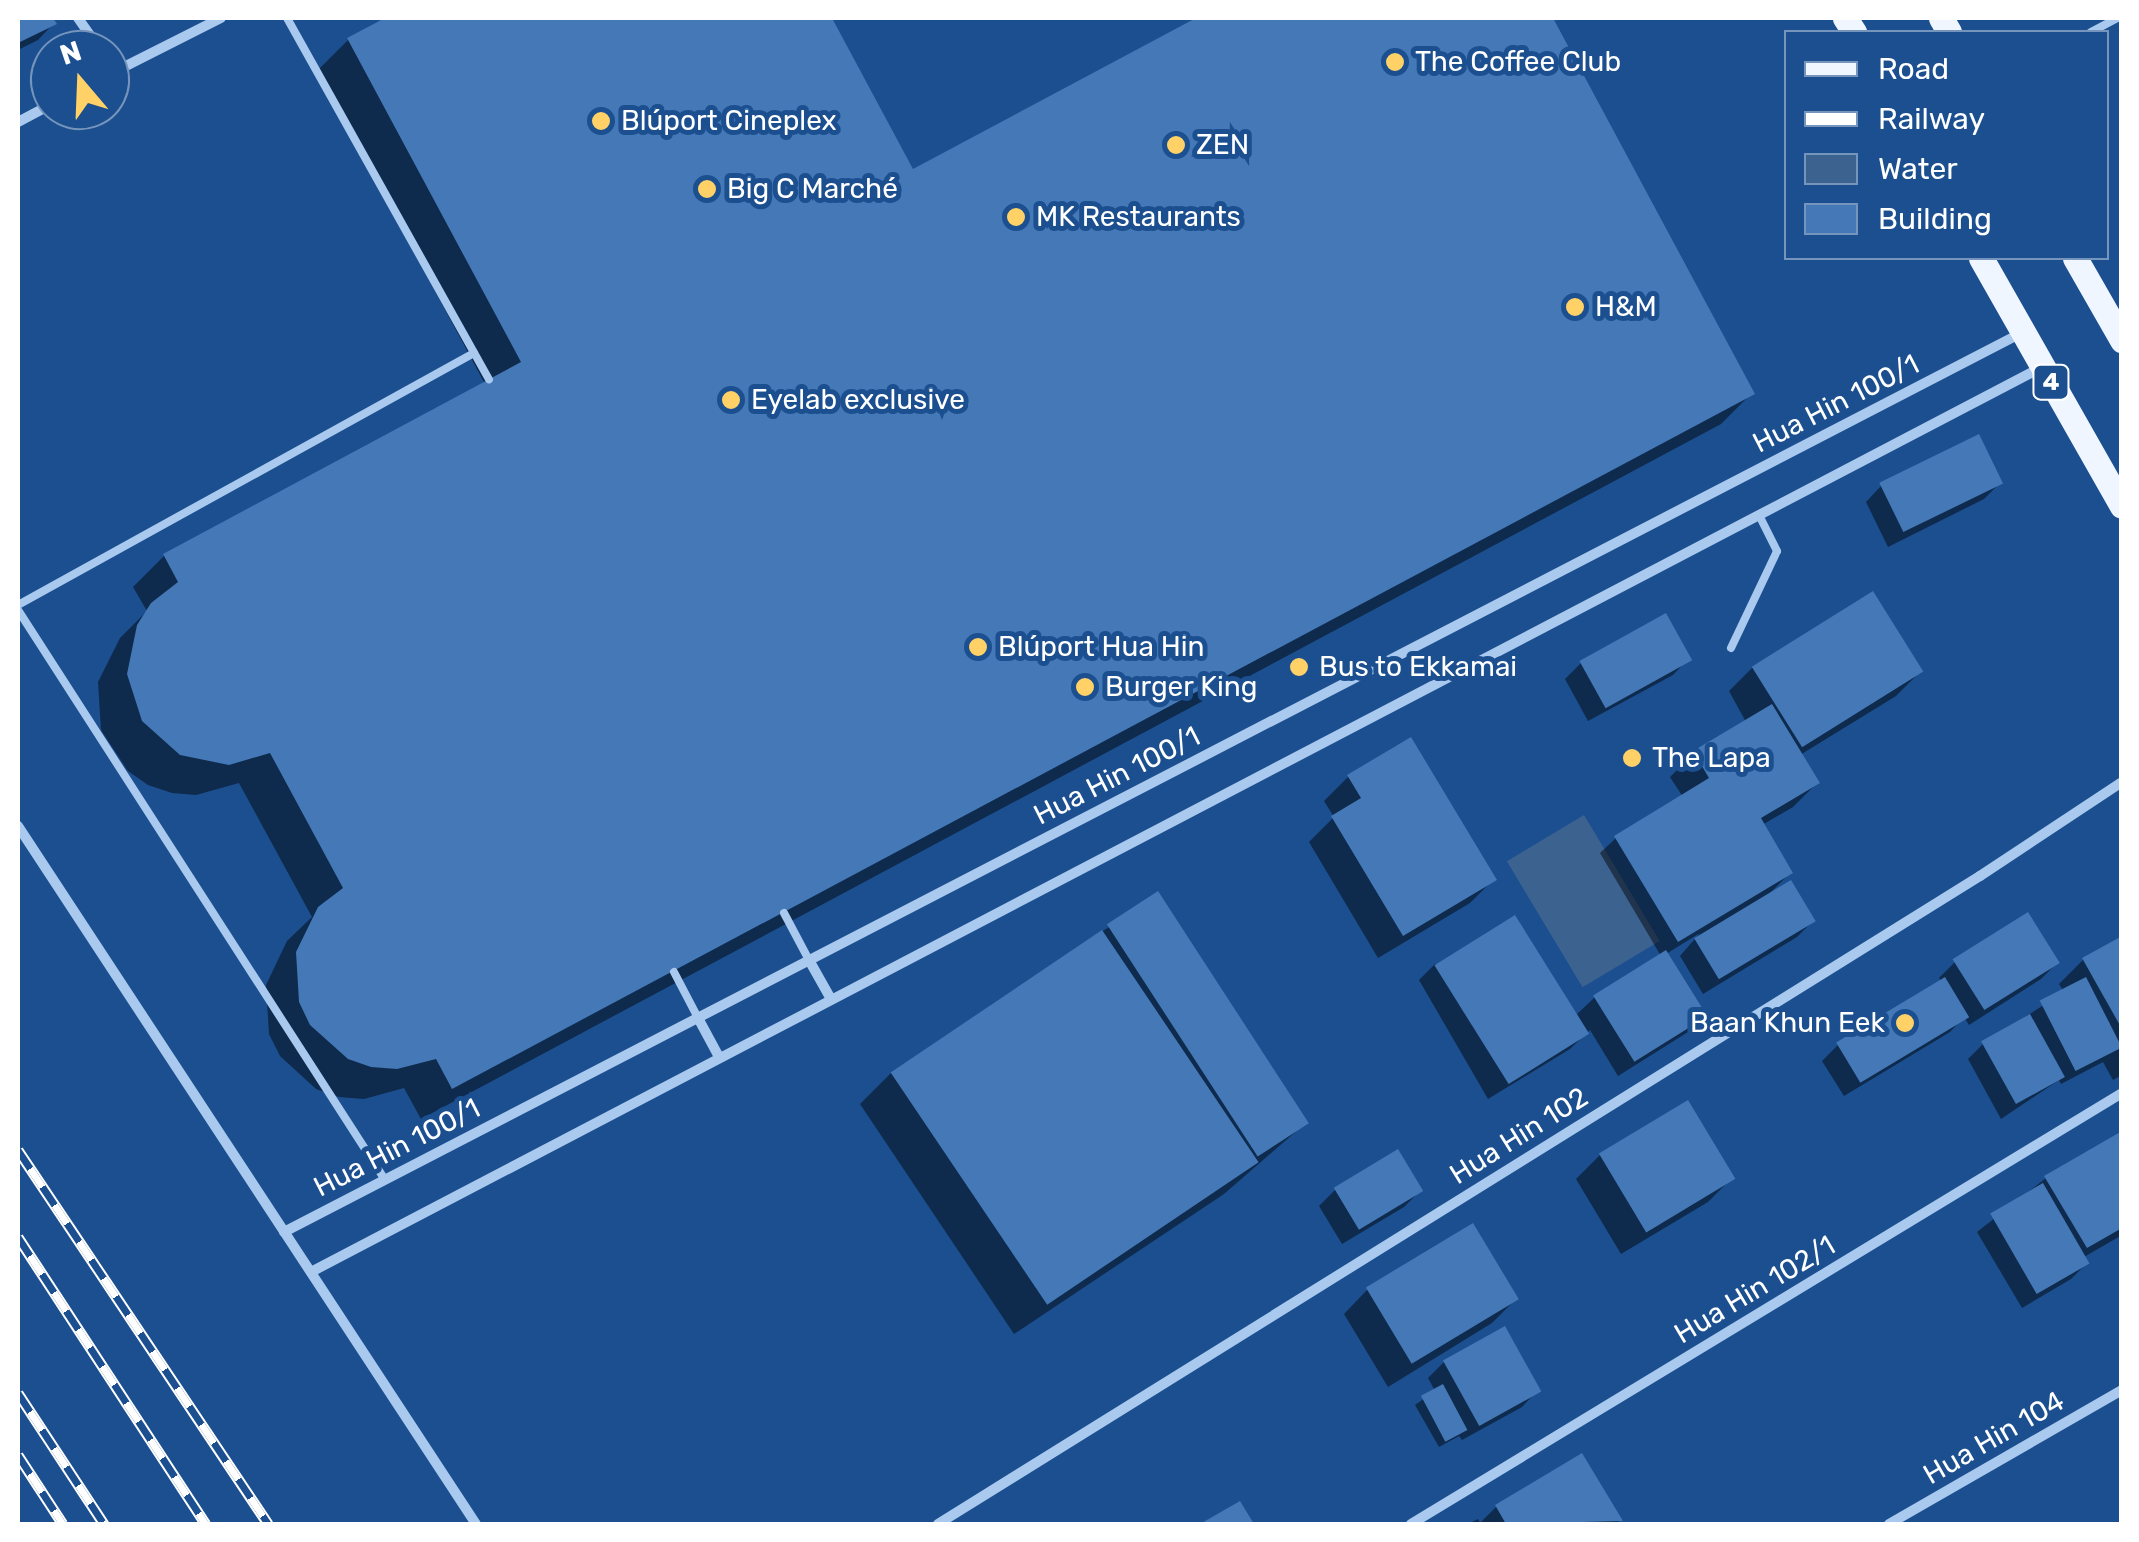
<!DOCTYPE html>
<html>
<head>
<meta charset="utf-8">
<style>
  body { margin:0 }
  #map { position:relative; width:2139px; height:1542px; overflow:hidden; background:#1b4f8f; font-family:Rubik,sans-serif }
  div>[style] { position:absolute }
  .water>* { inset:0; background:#3c6290; transform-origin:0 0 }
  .shadow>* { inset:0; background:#0007 }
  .building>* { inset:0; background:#4478b7; transform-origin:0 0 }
  .lane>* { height:8px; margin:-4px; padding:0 4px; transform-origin:4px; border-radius:4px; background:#a9c9ee }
  .street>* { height:10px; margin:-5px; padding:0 5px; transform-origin:5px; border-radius:5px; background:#a9c9ee }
  .primary>* { height:25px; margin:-12.5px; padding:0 12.5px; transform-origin:12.5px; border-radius:12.5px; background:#f0f6ff }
  .rail>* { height:11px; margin-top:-5.5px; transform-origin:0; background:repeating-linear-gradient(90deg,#1b4f8f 0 22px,#fff 0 44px); box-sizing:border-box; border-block:2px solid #fff }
  .dots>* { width:28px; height:28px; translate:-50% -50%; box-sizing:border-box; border:5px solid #1b4f8f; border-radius:50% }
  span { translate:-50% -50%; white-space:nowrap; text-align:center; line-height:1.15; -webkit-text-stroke:10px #1b4f8f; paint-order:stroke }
  .shield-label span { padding:2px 8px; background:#1b4f8f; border:2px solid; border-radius:8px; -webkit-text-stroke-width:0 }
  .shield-label { font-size:25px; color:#fff; font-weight:700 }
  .poi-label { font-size:28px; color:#fff }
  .left { translate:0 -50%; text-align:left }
  .right { translate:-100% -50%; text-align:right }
  .street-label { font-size:28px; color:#fff }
  .frame { position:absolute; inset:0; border:20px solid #fff; pointer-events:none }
  .legend { position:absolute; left:1784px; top:30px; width:325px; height:230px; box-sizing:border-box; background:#1b4f8f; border:2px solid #7695bc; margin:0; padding:12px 18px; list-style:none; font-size:30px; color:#fff }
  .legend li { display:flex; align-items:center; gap:20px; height:50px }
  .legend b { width:50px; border:2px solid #7695bc }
  .north { position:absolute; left:30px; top:30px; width:100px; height:100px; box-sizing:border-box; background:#1b4f8f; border:2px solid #7695bc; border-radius:50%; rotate:341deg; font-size:28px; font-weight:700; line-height:40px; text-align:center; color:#fff }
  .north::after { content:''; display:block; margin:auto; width:35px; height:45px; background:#ffd166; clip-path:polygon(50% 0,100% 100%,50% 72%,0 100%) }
</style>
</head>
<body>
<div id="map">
  <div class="water">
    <i style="left:1584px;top:815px;width:147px;height:90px;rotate:59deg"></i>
  </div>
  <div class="shadow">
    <i style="clip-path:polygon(18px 18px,50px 18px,53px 24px,38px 40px,18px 50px)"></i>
    <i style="clip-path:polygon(390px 18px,829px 18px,912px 172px,1201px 18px,1550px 18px,1752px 393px,1721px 424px,421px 1119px,404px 1088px,364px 1099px,339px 1097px,316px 1089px,280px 1056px,269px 1034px,266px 985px,287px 941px,312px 917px,239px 783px,196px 795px,172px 793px,148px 785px,128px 771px,101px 730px,98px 682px,120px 638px,147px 611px,133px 587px,164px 556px,485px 384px,317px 71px,348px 40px)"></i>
    <i style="clip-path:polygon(2000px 483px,1984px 499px,1888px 547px,1866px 502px,1881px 486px)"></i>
    <i style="clip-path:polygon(1688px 659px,1673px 675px,1588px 721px,1565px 679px,1581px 663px)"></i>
    <i style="clip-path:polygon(1752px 668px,1920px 672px,1896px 696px,1800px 755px,1817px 783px,1793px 807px,1762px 825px,1790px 873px,1769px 894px,1813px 921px,1797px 937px,1703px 994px,1680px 956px,1700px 933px,1666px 954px,1704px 1016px,1688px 1032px,1618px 1076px,1590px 1030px,1570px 1049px,1488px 1099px,1419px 980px,1435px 964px,1575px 1016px,1595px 997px,1661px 956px,1600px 853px,1616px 838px,1683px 797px,1670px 777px,1694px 753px,1746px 722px,1729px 691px)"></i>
    <i style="clip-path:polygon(1410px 740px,1494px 879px,1470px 903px,1378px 958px,1309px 842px,1334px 817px,1324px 801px,1348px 777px)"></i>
    <i style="clip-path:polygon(1109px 927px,1307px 1122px,1224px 1194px,1014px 1334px,860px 1104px,891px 1073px)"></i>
    <i style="clip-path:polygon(2122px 939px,2122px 1075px,2113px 1080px,2103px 1062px,2061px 1084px,2059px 1080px,2001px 1119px,1968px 1059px,1983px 1044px,2064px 992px,2059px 984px,2083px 960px)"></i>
    <i style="clip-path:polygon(1955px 962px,2057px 963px,2041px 979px,1969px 1025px,1964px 1017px,1950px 1032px,1844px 1096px,1822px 1061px,1838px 1045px,1942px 982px,1939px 978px)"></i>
    <i style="clip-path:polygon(2122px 1134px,2122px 1235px,2084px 1257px,2087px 1263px,2071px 1279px,2022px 1308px,1977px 1232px,2046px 1178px)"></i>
    <i style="clip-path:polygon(1600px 1155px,1732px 1178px,1708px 1202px,1621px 1254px,1576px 1179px)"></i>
    <i style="clip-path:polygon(1335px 1190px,1420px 1191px,1404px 1207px,1342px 1244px,1319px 1206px)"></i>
    <i style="clip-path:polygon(1367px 1290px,1516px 1299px,1492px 1323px,1388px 1387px,1344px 1314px)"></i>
    <i style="clip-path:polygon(1444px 1362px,1537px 1391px,1522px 1407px,1462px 1440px,1459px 1436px,1439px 1447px,1415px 1405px,1435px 1391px,1428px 1378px)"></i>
    <i style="clip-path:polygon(1496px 1507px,1619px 1521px,1616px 1524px,1468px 1524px,1478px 1519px,1480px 1523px)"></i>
  </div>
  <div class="building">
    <i style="clip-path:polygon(18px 18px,53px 18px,57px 24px,18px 43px)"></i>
    <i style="clip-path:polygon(385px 18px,832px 18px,913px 169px,1196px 18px,1553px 18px,1755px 394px,452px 1089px,436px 1059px,397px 1069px,371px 1067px,348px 1059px,310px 1025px,299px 1002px,296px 952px,318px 907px,343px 888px,270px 753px,229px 765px,180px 755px,142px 721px,127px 674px,137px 625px,151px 603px,178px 582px,163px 554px,521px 362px,347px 38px)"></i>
    <i style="left:1979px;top:434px;width:55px;height:111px;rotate:64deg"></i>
    <i style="left:1873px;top:591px;width:95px;height:143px;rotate:58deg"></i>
    <i style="left:1666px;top:613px;width:54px;height:99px;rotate:61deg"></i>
    <i style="clip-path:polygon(1772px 704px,1820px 783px,1761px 818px,1793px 873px,1678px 942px,1614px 836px,1709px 778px,1693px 751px)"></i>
    <i style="clip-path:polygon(1411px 737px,1497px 880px,1403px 936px,1331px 816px,1361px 798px,1347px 775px)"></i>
    <i style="left:1791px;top:880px;width:48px;height:113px;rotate:59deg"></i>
    <i style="left:1158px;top:891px;width:277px;height:61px;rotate:57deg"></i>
    <i style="left:2028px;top:912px;width:60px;height:89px;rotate:58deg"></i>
    <i style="left:1515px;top:915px;width:140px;height:95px;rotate:58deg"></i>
    <i style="left:1102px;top:930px;width:280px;height:255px;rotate:56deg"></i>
    <i style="clip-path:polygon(2122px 936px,2122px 1029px,2082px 958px)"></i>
    <i style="left:1666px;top:950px;width:78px;height:86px;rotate:58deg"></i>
    <i style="left:1945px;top:977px;width:47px;height:127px;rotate:59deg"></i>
    <i style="left:2086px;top:977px;width:79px;height:52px;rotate:63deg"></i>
    <i style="left:2030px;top:1014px;width:72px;height:56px;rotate:61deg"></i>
    <i style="left:1688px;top:1100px;width:92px;height:104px;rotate:59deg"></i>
    <i style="clip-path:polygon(2122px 1131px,2122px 1228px,2087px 1248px,2044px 1176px)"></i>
    <i style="left:1398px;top:1149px;width:49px;height:75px;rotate:59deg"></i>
    <i style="left:2043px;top:1183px;width:93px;height:61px;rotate:60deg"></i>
    <i style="left:1473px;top:1223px;width:89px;height:125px;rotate:59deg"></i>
    <i style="left:1505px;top:1326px;width:75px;height:71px;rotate:61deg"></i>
    <i style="left:1443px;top:1384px;width:52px;height:25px;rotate:62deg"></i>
    <i style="clip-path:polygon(1582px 1453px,1623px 1521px,1506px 1524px,1495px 1505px)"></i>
    <i style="clip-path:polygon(1240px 1501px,1254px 1524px,1200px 1524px)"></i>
  </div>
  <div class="lane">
    <i style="left:287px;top:18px;width:414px;rotate:60.8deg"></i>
    <i style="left:2091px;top:32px;width:30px;rotate:-28deg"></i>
    <i style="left:18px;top:605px;width:521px;rotate:-28.93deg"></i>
    <i style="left:18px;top:610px;width:678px;rotate:57.22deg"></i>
    <i style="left:1731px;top:648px;width:107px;rotate:-64.6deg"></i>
    <i style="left:1777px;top:551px;width:40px;rotate:-116.6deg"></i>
    <i style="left:784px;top:913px;width:53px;rotate:62deg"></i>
    <i style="left:674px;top:972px;width:52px;rotate:62.4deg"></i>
  </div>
  <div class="street">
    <i style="left:78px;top:18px;width:39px;rotate:55deg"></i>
    <i style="left:110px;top:74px;width:124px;rotate:-26.8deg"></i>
    <i style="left:18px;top:122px;width:36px;rotate:-28deg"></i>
    <i style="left:18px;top:826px;width:835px;rotate:56.73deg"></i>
    <i style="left:809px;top:960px;width:45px;rotate:60.6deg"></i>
    <i style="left:698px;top:1018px;width:44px;rotate:61.7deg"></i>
    <i style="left:284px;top:1232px;width:1958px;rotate:-27.36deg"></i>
    <i style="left:311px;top:1272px;width:1953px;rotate:-27.6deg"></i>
    <i style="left:938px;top:1524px;width:1227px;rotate:-31.88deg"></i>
    <i style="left:1980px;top:876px;width:170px;rotate:-33.5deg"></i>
    <i style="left:1411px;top:1524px;width:831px;rotate:-31.22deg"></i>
    <i style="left:1889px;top:1524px;width:269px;rotate:-29.9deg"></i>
  </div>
  <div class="primary">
    <i style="left:1845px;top:18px;width:17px;rotate:57deg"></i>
    <i style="left:1941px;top:18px;width:16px;rotate:60deg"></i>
    <i style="left:1981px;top:258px;width:285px;rotate:60.4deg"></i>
    <i style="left:2075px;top:258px;width:95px;rotate:60.2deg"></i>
  </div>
  <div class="rail">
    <i style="left:18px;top:1150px;width:450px;rotate:56.2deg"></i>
    <i style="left:18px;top:1237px;width:343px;rotate:56.8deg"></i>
    <i style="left:18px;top:1393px;width:157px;rotate:56.7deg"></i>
    <i style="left:18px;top:1455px;width:82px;rotate:56.9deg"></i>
  </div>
  <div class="dots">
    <i style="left:1395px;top:62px;background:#ffd166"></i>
    <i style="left:601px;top:121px;background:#ffd166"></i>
    <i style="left:1176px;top:145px;background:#ffd166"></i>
    <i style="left:707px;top:189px;background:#ffd166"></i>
    <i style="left:1016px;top:217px;background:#ffd166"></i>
    <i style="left:1575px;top:307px;background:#ffd166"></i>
    <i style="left:731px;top:400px;background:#ffd166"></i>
    <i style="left:978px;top:647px;background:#ffd166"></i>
    <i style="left:1299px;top:667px;background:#ffd166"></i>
    <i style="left:1085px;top:687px;background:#ffd166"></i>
    <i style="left:1632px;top:758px;background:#ffd166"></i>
    <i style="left:1905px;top:1023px;background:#ffd166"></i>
  </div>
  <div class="shield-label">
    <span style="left:2051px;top:382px">4</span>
  </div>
  <div class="poi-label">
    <span class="left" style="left:1415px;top:62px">The Coffee Club</span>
    <span class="left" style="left:621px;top:121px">Blúport Cineplex</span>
    <span class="left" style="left:1196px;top:145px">ZEN</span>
    <span class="left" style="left:727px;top:189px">Big C Marché</span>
    <span class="left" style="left:1036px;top:217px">MK Restaurants</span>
    <span class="left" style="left:1595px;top:307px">H&amp;M</span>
    <span class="left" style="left:751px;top:400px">Eyelab exclusive</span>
    <span class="left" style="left:998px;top:647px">Blúport Hua Hin</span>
    <span class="left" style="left:1319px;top:667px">Bus to Ekkamai</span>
    <span class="left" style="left:1105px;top:687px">Burger King</span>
    <span class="left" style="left:1652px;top:758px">The Lapa</span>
    <span class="right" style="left:1885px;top:1023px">Baan Khun Eek</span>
  </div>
  <div class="street-label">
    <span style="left:1836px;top:404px;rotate:-27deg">Hua Hin 100/1</span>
    <span style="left:1117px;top:776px;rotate:-27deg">Hua Hin 100/1</span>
    <span style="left:1519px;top:1136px;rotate:-32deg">Hua Hin 102</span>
    <span style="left:397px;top:1148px;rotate:-27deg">Hua Hin 100/1</span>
    <span style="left:1755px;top:1290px;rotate:-31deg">Hua Hin 102/1</span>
    <span style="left:1994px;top:1438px;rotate:-30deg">Hua Hin 104</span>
  </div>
  <div class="frame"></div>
  <ul class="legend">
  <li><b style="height:12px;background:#f0f6ff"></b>Road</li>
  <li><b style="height:12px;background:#fff"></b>Railway</li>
  <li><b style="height:28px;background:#3c6290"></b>Water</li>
  <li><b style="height:28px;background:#4478b7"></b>Building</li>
  </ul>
  <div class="north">N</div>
</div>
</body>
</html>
